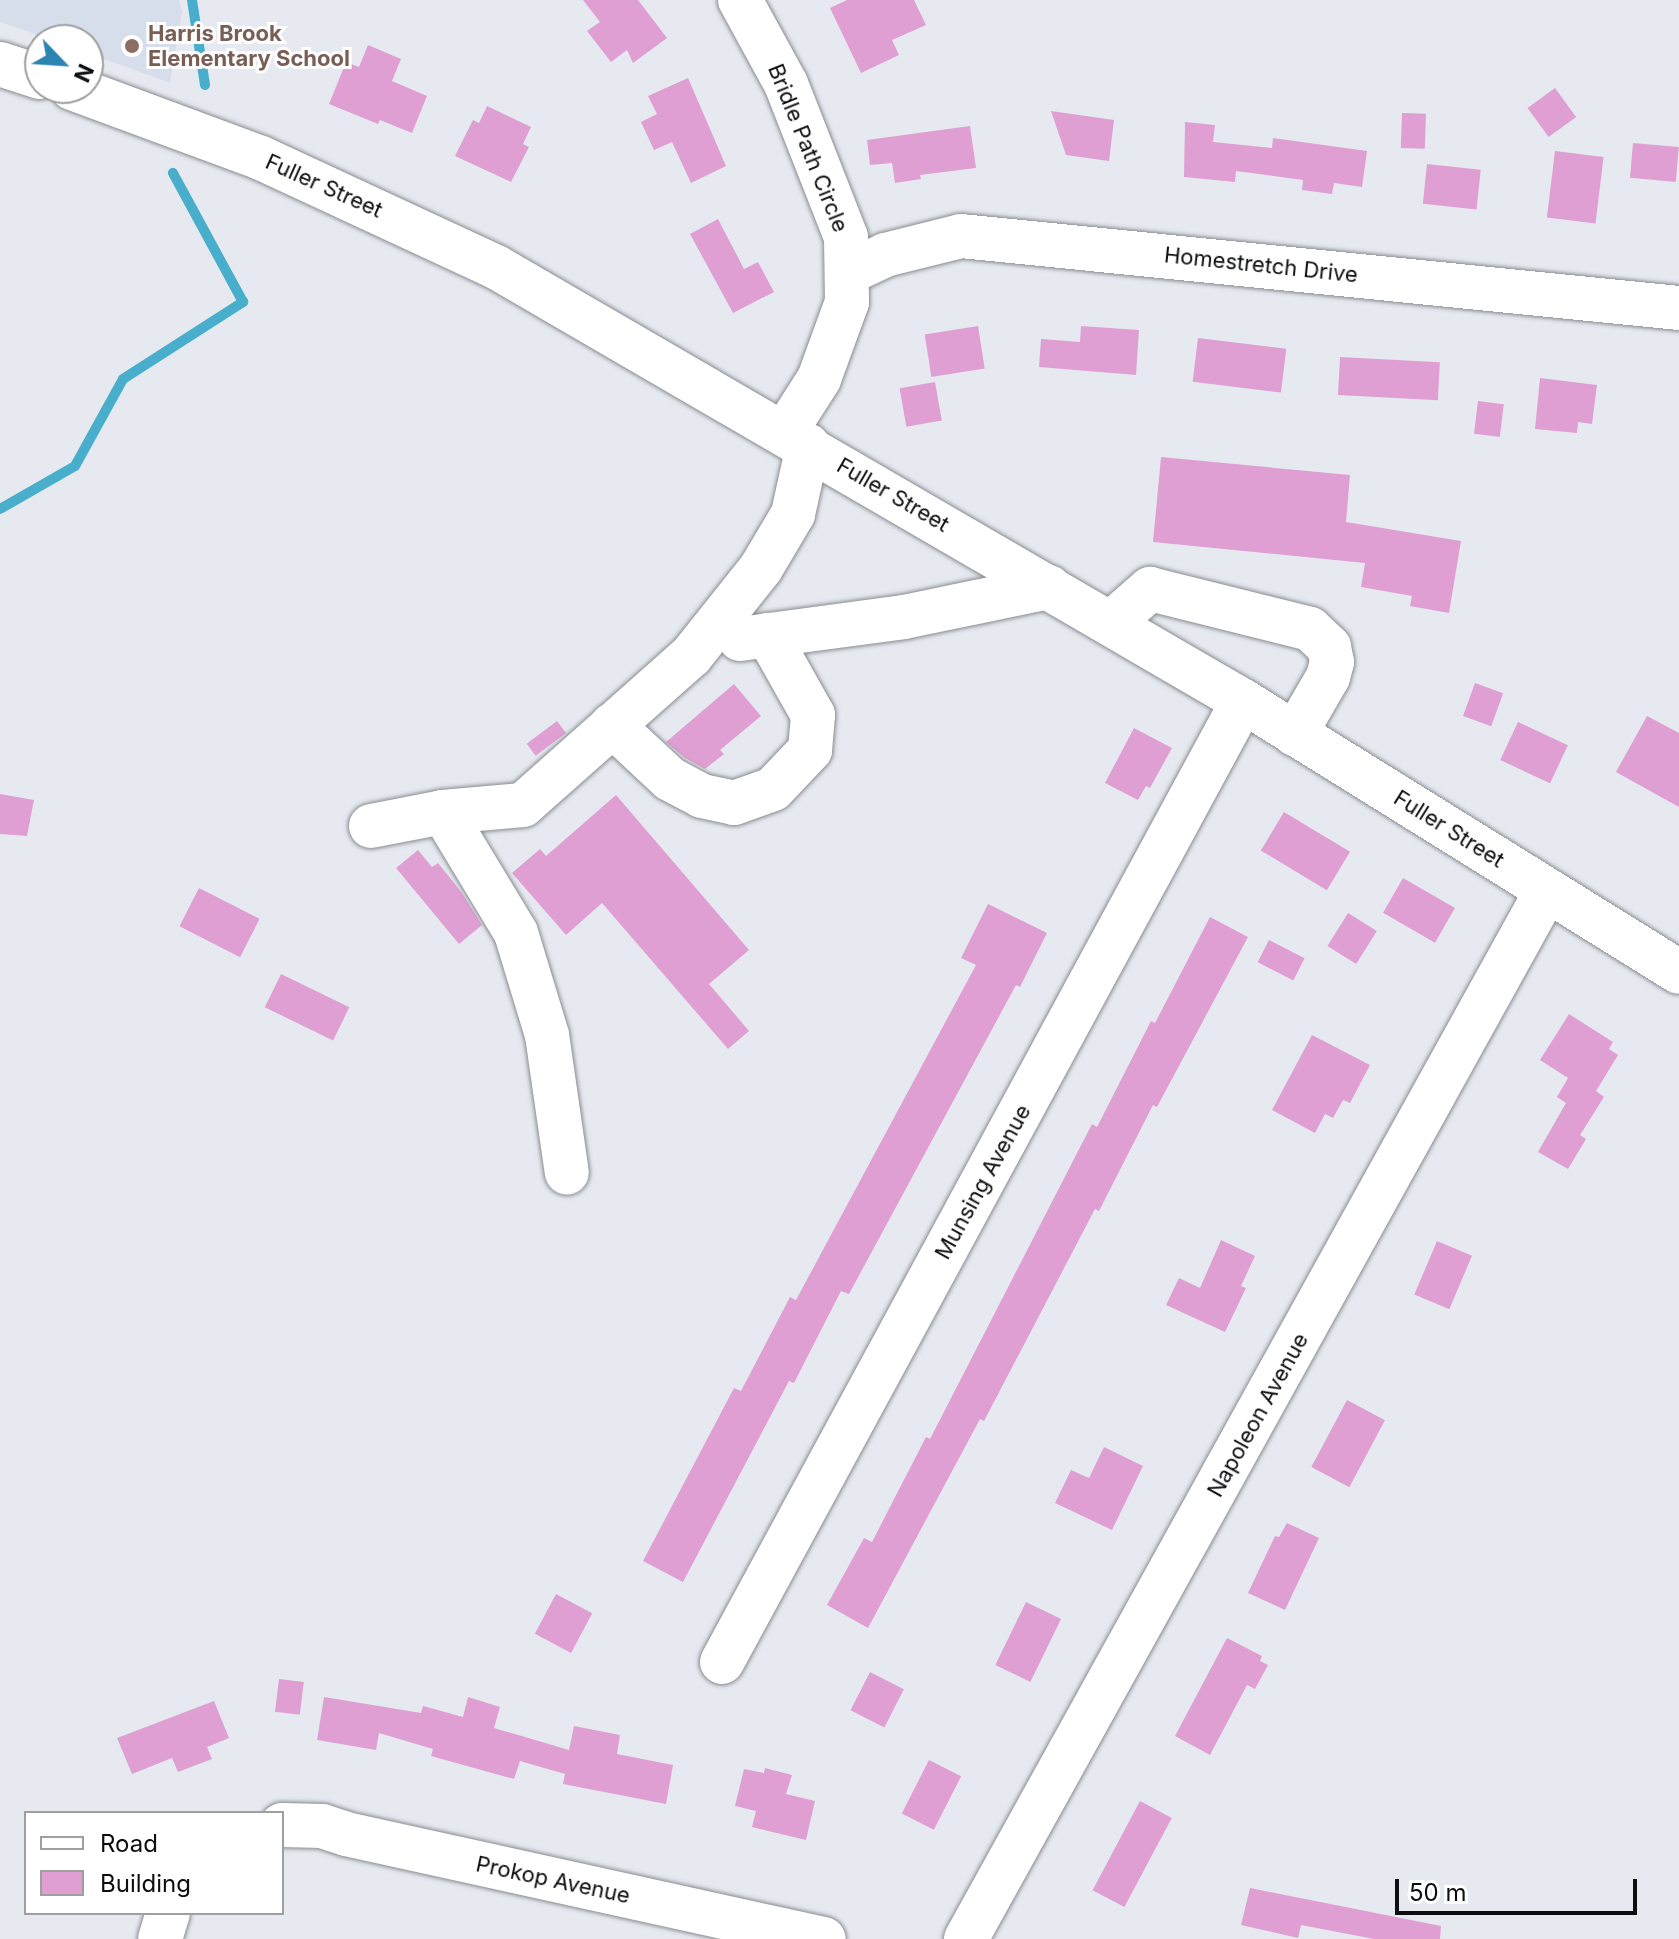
<!DOCTYPE html>
<html>
<head>
<meta charset="utf-8">
<style>
  body { margin:0 }
  #map { position:relative; width:1679px; height:1939px; overflow:hidden; background:#e6eaf0; font-family:Inter,sans-serif }
  div>[style] { position:absolute }
  .built>* { inset:0; background:#d7deeb }
  .stream>* { height:10px; margin:-5px; padding:0 5px; transform-origin:5px; border-radius:5px; background:#49aecb }
  .building>* { inset:0; background:#df9fd3; transform-origin:0 0 }
  .roads { filter:drop-shadow(0 0 2px #898c91) drop-shadow(0 0 2px #898c91) }
  .minor>* { height:44px; margin:-22px; padding:0 22px; transform-origin:22px; border-radius:22px; background:#fff }
  .dots>* { width:22px; height:22px; translate:-50% -50%; box-sizing:border-box; border:4px solid #fff; border-radius:50% }
  span { translate:-50% -50%; white-space:nowrap; text-align:center; line-height:1.15; -webkit-text-stroke:6px #fff; paint-order:stroke }
  .education-label { font-size:22px; color:#785e54; font-weight:700 }
  .left { translate:0 -50%; text-align:left }
  .street-label { font-size:22px; color:#0d0e10 }
  .legend { position:absolute; left:24px; top:1811px; width:260px; height:104px; box-sizing:border-box; background:#fff; border:2px solid #9e9f9f; margin:0; padding:10px 14px; list-style:none; font-size:24px; color:#0d0e10 }
  .legend li { display:flex; align-items:center; gap:16px; height:40px }
  .legend b { width:40px; border:2px solid #9e9f9f }
  .north { position:absolute; left:24px; top:24px; width:80px; height:80px; box-sizing:border-box; background:#fff; border:2px solid #9e9f9f; border-radius:50%; rotate:115deg; font-size:22px; font-weight:700; line-height:32px; text-align:center; color:#0d0e10 }
  .north::after { content:''; display:block; margin:auto; width:28px; height:36px; background:#2c84b2; clip-path:polygon(50% 0,100% 100%,50% 72%,0 100%) }
  .scale { position:absolute; left:1395px; top:1879px; width:242px; height:36px; box-sizing:border-box; border:4px solid #0d0e10; border-top:0; padding-left:10px; font-size:24px; line-height:28px; white-space:nowrap; color:#0d0e10; -webkit-text-stroke:6px #fff; paint-order:stroke }
</style>
</head>
<body>
<div id="map">
  <div class="built">
    <i style="clip-path:polygon(0 0,179px 0,182px 12px,170px 83px,88px 53px,88px 40px,53px 40px,0 22px)"></i>
  </div>
  <div class="stream">
    <i style="left:192px;top:0;width:86px;rotate:81.3deg"></i>
    <i style="left:0;top:509px;width:86px;rotate:-29.8deg"></i>
    <i style="left:75px;top:466px;width:99px;rotate:-61.1deg"></i>
    <i style="left:123px;top:379px;width:143px;rotate:-32.7deg"></i>
    <i style="left:243px;top:302px;width:147px;rotate:-118.5deg"></i>
  </div>
  <div class="building">
    <i style="clip-path:polygon(583px 0,638px 0,667px 38px,633px 63px,627px 50px,611px 62px,587px 31px,600px 22px)"></i>
    <i style="clip-path:polygon(847px 0,914px 0,926px 25px,892px 40px,899px 55px,861px 73px,830px 8px)"></i>
    <i style="clip-path:polygon(368px 45px,401px 59px,392px 81px,427px 96px,412px 133px,380px 120px,378px 124px,329px 104px,346px 62px,359px 67px)"></i>
    <i style="clip-path:polygon(688px 78px,726px 166px,691px 183px,672px 142px,654px 150px,641px 122px,657px 114px,648px 96px)"></i>
    <i style="left:1555px;top:88px;width:36px;height:34px;rotate:54deg"></i>
    <i style="clip-path:polygon(487px 106px,531px 127px,523px 144px,529px 147px,511px 182px,455px 156px,473px 120px,479px 123px)"></i>
    <i style="clip-path:polygon(1051px 111px,1114px 120px,1109px 161px,1066px 155px)"></i>
    <i style="left:1402px;top:113px;width:24px;height:35px;rotate:2deg"></i>
    <i style="clip-path:polygon(1185px 122px,1215px 125px,1213px 142px,1272px 148px,1273px 138px,1367px 151px,1362px 187px,1334px 183px,1332px 194px,1302px 190px,1303px 180px,1236px 171px,1235px 182px,1184px 177px)"></i>
    <i style="clip-path:polygon(970px 126px,976px 168px,920px 175px,921px 179px,895px 183px,892px 163px,870px 165px,867px 140px)"></i>
    <i style="left:1633px;top:143px;width:46px;height:35px;rotate:5deg"></i>
    <i style="left:1555px;top:151px;width:49px;height:67px;rotate:7deg"></i>
    <i style="left:1427px;top:164px;width:54px;height:40px;rotate:6deg"></i>
    <i style="clip-path:polygon(718px 219px,744px 269px,758px 262px,774px 292px,733px 313px,690px 234px)"></i>
    <i style="left:978px;top:326px;width:43px;height:54px;rotate:81deg"></i>
    <i style="clip-path:polygon(1081px 326px,1139px 330px,1136px 375px,1039px 367px,1041px 339px,1080px 342px)"></i>
    <i style="left:1198px;top:338px;width:89px;height:44px;rotate:7deg"></i>
    <i style="left:1340px;top:357px;width:100px;height:38px;rotate:3deg"></i>
    <i style="clip-path:polygon(1540px 378px,1597px 385px,1592px 424px,1578px 422px,1577px 433px,1535px 429px)"></i>
    <i style="left:935px;top:382px;width:39px;height:36px;rotate:80deg"></i>
    <i style="left:1478px;top:401px;width:26px;height:33px;rotate:7deg"></i>
    <i style="clip-path:polygon(1161px 457px,1350px 475px,1346px 522px,1461px 541px,1449px 613px,1410px 606px,1412px 596px,1361px 587px,1365px 563px,1153px 542px)"></i>
    <i style="left:1475px;top:683px;width:30px;height:35px;rotate:20deg"></i>
    <i style="clip-path:polygon(734px 684px,761px 716px,720px 750px,724px 754px,705px 769px,685px 758px,666px 742px)"></i>
    <i style="clip-path:polygon(1647px 716px,1679px 733px,1679px 807px,1616px 772px)"></i>
    <i style="left:557px;top:721px;width:15px;height:38px;rotate:53deg"></i>
    <i style="left:1518px;top:722px;width:55px;height:42px;rotate:25deg"></i>
    <i style="clip-path:polygon(1134px 728px,1172px 748px,1150px 788px,1146px 786px,1138px 800px,1105px 783px)"></i>
    <i style="clip-path:polygon(0 794px,34px 800px,27px 836px,0 834px)"></i>
    <i style="clip-path:polygon(616px 795px,749px 950px,709px 984px,749px 1031px,728px 1049px,602px 903px,566px 935px,512px 873px,540px 849px,546px 856px)"></i>
    <i style="left:1284px;top:812px;width:77px;height:45px;rotate:31deg"></i>
    <i style="clip-path:polygon(418px 850px,432px 867px,438px 863px,462px 893px,482px 925px,459px 944px,396px 868px)"></i>
    <i style="left:1403px;top:878px;width:60px;height:40px;rotate:30deg"></i>
    <i style="left:199px;top:888px;width:68px;height:43px;rotate:27deg"></i>
    <i style="clip-path:polygon(988px 904px,1047px 933px,1020px 987px,1016px 985px,849px 1294px,841px 1291px,794px 1383px,789px 1381px,683px 1582px,643px 1561px,734px 1388px,741px 1391px,790px 1297px,796px 1300px,976px 965px,961px 958px)"></i>
    <i style="left:1348px;top:913px;width:34px;height:39px;rotate:32deg"></i>
    <i style="clip-path:polygon(1210px 917px,1248px 937px,1157px 1107px,1153px 1105px,1099px 1211px,1095px 1209px,984px 1421px,980px 1419px,868px 1628px,827px 1605px,864px 1538px,872px 1542px,926px 1437px,930px 1439px,1092px 1124px,1097px 1127px,1151px 1021px,1155px 1023px)"></i>
    <i style="left:1269px;top:940px;width:40px;height:25px;rotate:27deg"></i>
    <i style="left:281px;top:974px;width:76px;height:37px;rotate:26deg"></i>
    <i style="clip-path:polygon(1569px 1014px,1613px 1042px,1609px 1049px,1618px 1055px,1596px 1091px,1604px 1097px,1580px 1135px,1586px 1139px,1568px 1169px,1538px 1152px,1566px 1103px,1557px 1097px,1568px 1078px,1540px 1060px)"></i>
    <i style="clip-path:polygon(1312px 1035px,1370px 1065px,1350px 1103px,1343px 1100px,1333px 1118px,1325px 1114px,1315px 1133px,1272px 1110px)"></i>
    <i style="clip-path:polygon(1221px 1240px,1255px 1256px,1241px 1286px,1246px 1288px,1225px 1332px,1166px 1305px,1179px 1278px,1200px 1288px)"></i>
    <i style="left:1437px;top:1241px;width:38px;height:58px;rotate:23deg"></i>
    <i style="left:1347px;top:1400px;width:43px;height:76px;rotate:28deg"></i>
    <i style="clip-path:polygon(1104px 1447px,1143px 1466px,1112px 1530px,1055px 1503px,1071px 1470px,1089px 1478px)"></i>
    <i style="clip-path:polygon(1287px 1523px,1319px 1538px,1285px 1610px,1248px 1593px,1275px 1536px,1279px 1537px)"></i>
    <i style="left:556px;top:1594px;width:41px;height:45px;rotate:28deg"></i>
    <i style="left:1026px;top:1602px;width:39px;height:70px;rotate:26deg"></i>
    <i style="clip-path:polygon(1227px 1638px,1262px 1656px,1260px 1661px,1268px 1665px,1255px 1689px,1247px 1685px,1210px 1755px,1175px 1736px)"></i>
    <i style="left:870px;top:1672px;width:38px;height:43px;rotate:27deg"></i>
    <i style="left:279px;top:1679px;width:25px;height:33px;rotate:7deg"></i>
    <i style="clip-path:polygon(324px 1697px,421px 1713px,423px 1706px,463px 1717px,468px 1697px,500px 1707px,494px 1728px,569px 1750px,574px 1726px,620px 1735px,617px 1754px,673px 1765px,666px 1804px,563px 1784px,565px 1774px,520px 1761px,514px 1779px,431px 1756px,433px 1749px,379px 1733px,376px 1750px,317px 1740px)"></i>
    <i style="clip-path:polygon(214px 1701px,229px 1738px,207px 1747px,212px 1759px,178px 1772px,172px 1758px,132px 1774px,117px 1738px)"></i>
    <i style="left:929px;top:1760px;width:36px;height:60px;rotate:27deg"></i>
    <i style="clip-path:polygon(765px 1768px,792px 1775px,786px 1794px,815px 1801px,806px 1840px,752px 1827px,756px 1811px,735px 1806px,744px 1769px,764px 1773px)"></i>
    <i style="left:1140px;top:1801px;width:36px;height:101px;rotate:28deg"></i>
    <i style="clip-path:polygon(1250px 1888px,1441px 1926px,1440px 1939px,1374px 1939px,1301px 1925px,1298px 1938px,1241px 1925px)"></i>
  </div>
  <div class="roads">
    <div class="minor">
      <i style="left:740px;top:0;width:96px;rotate:61.3deg"></i>
      <i style="left:786px;top:84px;width:164px;rotate:68.6deg"></i>
      <i style="left:846px;top:237px;width:65px;rotate:89.1deg"></i>
      <i style="left:847px;top:302px;width:82px;rotate:110deg"></i>
      <i style="left:819px;top:379px;width:63px;rotate:122.7deg"></i>
      <i style="left:0;top:64px;width:42px;rotate:18deg"></i>
      <i style="left:72px;top:88px;width:202px;rotate:20.3deg"></i>
      <i style="left:261px;top:158px;width:259px;rotate:24.9deg"></i>
      <i style="left:496px;top:267px;width:864px;rotate:30.16deg"></i>
      <i style="left:1243px;top:701px;width:513px;rotate:31.86deg"></i>
      <i style="left:849px;top:272px;width:40px;rotate:-25deg"></i>
      <i style="left:885px;top:255px;width:78px;rotate:-14deg"></i>
      <i style="left:961px;top:236px;width:722px;rotate:5.73deg"></i>
      <i style="left:1111px;top:623px;width:52px;rotate:-41.1deg"></i>
      <i style="left:1150px;top:589px;width:165px;rotate:14deg"></i>
      <i style="left:1310px;top:629px;width:26px;rotate:43deg"></i>
      <i style="left:1329px;top:647px;width:15px;rotate:79deg"></i>
      <i style="left:1332px;top:662px;width:16px;rotate:105deg"></i>
      <i style="left:1328px;top:677px;width:66px;rotate:120.1deg"></i>
      <i style="left:740px;top:639px;width:165px;rotate:-7.6deg"></i>
      <i style="left:904px;top:617px;width:148px;rotate:-11.7deg"></i>
      <i style="left:612px;top:725px;width:79px;rotate:43deg"></i>
      <i style="left:670px;top:779px;width:36px;rotate:28deg"></i>
      <i style="left:702px;top:796px;width:33px;rotate:12deg"></i>
      <i style="left:734px;top:803px;width:41px;rotate:-19.7deg"></i>
      <i style="left:773px;top:789px;width:54px;rotate:-46.5deg"></i>
      <i style="left:810px;top:750px;width:35px;rotate:-85deg"></i>
      <i style="left:813px;top:715px;width:92px;rotate:-119.4deg"></i>
      <i style="left:443px;top:812px;width:141px;rotate:58.9deg"></i>
      <i style="left:516px;top:933px;width:107px;rotate:73.1deg"></i>
      <i style="left:547px;top:1035px;width:139px;rotate:81.8deg"></i>
      <i style="left:371px;top:826px;width:73px;rotate:-11deg"></i>
      <i style="left:443px;top:812px;width:80px;rotate:-5deg"></i>
      <i style="left:523px;top:805px;width:225px;rotate:-41.6deg"></i>
      <i style="left:691px;top:656px;width:112px;rotate:-51.5deg"></i>
      <i style="left:761px;top:568px;width:63px;rotate:-59.3deg"></i>
      <i style="left:793px;top:514px;width:70px;rotate:-77.6deg"></i>
      <i style="left:722px;top:1662px;width:1093px;rotate:-61.54deg"></i>
      <i style="left:282px;top:1825px;width:40px;rotate:1.4deg"></i>
      <i style="left:322px;top:1826px;width:25px;rotate:18deg"></i>
      <i style="left:346px;top:1834px;width:489px;rotate:12.4deg"></i>
      <i style="left:160px;top:1939px;width:27px;rotate:-73deg"></i>
      <i style="left:966px;top:1939px;width:1199px;rotate:-61.02deg"></i>
    </div>
  </div>
  <div class="dots">
    <i style="left:132px;top:46px;background:#8d6e63"></i>
  </div>
  <div class="education-label">
    <span class="left" style="left:148px;top:46px">Harris Brook<br>Elementary School</span>
  </div>
  <div class="street-label">
    <span style="left:808px;top:148px;rotate:68deg">Bridle Path Circle</span>
    <span style="left:324px;top:186px;rotate:24deg">Fuller Street</span>
    <span style="left:1261px;top:265px;rotate:6deg">Homestretch Drive</span>
    <span style="left:893px;top:495px;rotate:30deg">Fuller Street</span>
    <span style="left:1449px;top:829px;rotate:32deg">Fuller Street</span>
    <span style="left:983px;top:1182px;rotate:-61deg">Munsing Avenue</span>
    <span style="left:1258px;top:1415px;rotate:-61deg">Napoleon Avenue</span>
    <span style="left:553px;top:1880px;rotate:12deg">Prokop Avenue</span>
  </div>
  <ul class="legend">
  <li><b style="height:10px;background:#fff"></b>Road</li>
  <li><b style="height:22px;background:#df9fd3"></b>Building</li>
  </ul>
  <div class="north">N</div>
  <div class="scale">50 m</div>
</div>
</body>
</html>
